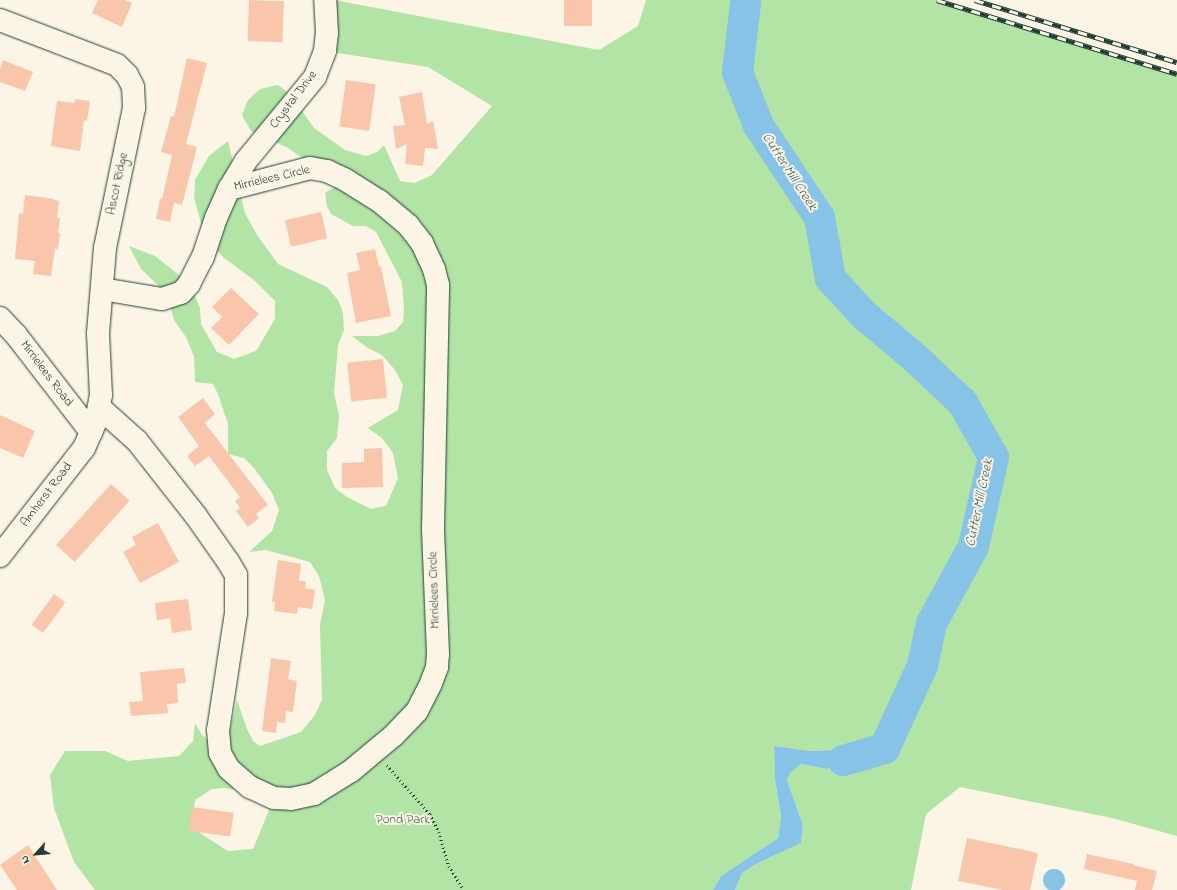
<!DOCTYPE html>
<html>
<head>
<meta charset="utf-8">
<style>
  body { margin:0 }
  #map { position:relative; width:1177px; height:890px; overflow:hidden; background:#fcf5e5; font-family:"Indie Flower",sans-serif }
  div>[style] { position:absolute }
  .green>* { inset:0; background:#b1e4a5 }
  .water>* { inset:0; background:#87c3e7 }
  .round { border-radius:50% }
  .river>* { height:31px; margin:-15.5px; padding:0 15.5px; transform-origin:15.5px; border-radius:15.5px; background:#87c3e7 }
  .building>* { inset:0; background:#f9c5ab; transform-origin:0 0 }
  .path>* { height:2.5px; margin-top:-1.25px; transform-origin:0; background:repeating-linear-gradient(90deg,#1f3d34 0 1px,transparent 0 4px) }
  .roads { filter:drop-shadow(0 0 1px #1f3d34) drop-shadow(0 0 1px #1f3d34) }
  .minor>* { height:22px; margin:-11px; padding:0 11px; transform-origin:11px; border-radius:11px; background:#fcf5e5 }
  .rail>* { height:4.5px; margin-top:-2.25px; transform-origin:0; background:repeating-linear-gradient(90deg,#fcf5e5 0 9px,#1f3d34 0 18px); box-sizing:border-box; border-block:1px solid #1f3d34 }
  span { translate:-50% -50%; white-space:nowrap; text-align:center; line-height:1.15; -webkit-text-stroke:4px #fcf5e5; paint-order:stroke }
  .street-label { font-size:13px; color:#1f3d34 }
  .park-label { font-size:13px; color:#3c5e4b }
  .water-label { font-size:14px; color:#395e61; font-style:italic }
  .north { position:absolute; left:16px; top:834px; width:40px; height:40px; -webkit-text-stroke:3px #fcf5e5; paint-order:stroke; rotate:243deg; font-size:11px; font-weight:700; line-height:16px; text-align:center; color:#1f3d34 }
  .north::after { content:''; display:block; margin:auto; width:14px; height:18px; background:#1f3d34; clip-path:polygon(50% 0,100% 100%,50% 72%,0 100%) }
</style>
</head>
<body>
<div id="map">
  <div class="green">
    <i style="clip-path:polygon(evenodd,334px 0,599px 50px,638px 26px,646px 0,937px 0,1177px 74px,1177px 836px,1112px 818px,960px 787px,926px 814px,911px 890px,735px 890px,742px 873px,758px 863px,801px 843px,803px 825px,787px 780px,791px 772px,800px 764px,827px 769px,883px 748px,810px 751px,774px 746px,775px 780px,781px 816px,778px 838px,721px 876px,713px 890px,95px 890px,74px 862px,54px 808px,50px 775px,65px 751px,105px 751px,128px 761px,179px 756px,193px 741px,195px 723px,202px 735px,209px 741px,223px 738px,230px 730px,237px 700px,247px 729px,253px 741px,260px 746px,301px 732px,315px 715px,322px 699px,320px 624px,325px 600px,319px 576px,310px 562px,266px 550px,249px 552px,272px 531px,279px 510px,272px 493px,254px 468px,244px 458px,228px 454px,228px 424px,218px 394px,213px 384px,195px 382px,194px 357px,186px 337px,174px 320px,169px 302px,163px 290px,141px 269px,129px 246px,155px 256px,179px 275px,194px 294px,200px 308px,201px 324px,217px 352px,234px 359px,256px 351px,275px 319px,275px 301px,255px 281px,223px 257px,205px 238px,194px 197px,195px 180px,209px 156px,228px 141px,245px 213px,257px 235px,278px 264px,327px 287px,338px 300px,343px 313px,344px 330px,338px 345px,334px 393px,339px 415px,337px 438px,327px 451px,327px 470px,335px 488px,347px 497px,371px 509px,386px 506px,398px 478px,393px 453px,382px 438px,368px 428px,398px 410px,403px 385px,395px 370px,382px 355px,368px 348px,352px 336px,378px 336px,395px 331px,403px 322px,404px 309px,402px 282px,376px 232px,366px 226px,353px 226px,331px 214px,327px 206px,325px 193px,336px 186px,324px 174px,288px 148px,251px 131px,242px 115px,248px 100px,260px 89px,278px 85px,290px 94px,314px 128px,345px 150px,366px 156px,377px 152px,384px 145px,400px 181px,415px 183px,432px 175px,492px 106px,428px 67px,325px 51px,334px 0,223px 788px,244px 790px,274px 798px,253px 849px,228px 851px,192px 828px,195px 800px,212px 789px,223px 788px)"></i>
  </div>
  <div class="water">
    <i style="clip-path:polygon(774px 746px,810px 751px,884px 748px,827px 769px,801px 764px,791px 772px,787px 780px,803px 825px,801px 843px,758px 863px,742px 873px,735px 890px,713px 890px,721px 876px,778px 838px,781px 816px,775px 780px)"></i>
    <i class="round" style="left:1043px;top:869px;width:22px;height:22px"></i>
  </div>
  <div class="river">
    <i style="left:745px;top:3px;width:69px;rotate:96.6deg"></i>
    <i style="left:737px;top:72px;width:57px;rotate:68.4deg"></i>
    <i style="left:758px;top:125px;width:110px;rotate:56.5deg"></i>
    <i style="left:819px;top:217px;width:62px;rotate:79.8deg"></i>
    <i style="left:830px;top:278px;width:49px;rotate:47.5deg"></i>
    <i style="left:863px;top:314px;width:67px;rotate:40.1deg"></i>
    <i style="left:914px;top:357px;width:66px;rotate:43.2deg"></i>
    <i style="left:962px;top:402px;width:63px;rotate:60.6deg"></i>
    <i style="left:993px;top:457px;width:91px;rotate:102.7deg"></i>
    <i style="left:973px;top:546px;width:88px;rotate:118.6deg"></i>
    <i style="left:931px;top:623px;width:43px;rotate:102.1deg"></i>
    <i style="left:922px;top:665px;width:91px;rotate:114.6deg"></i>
    <i style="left:884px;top:748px;width:43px;rotate:163.7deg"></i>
  </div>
  <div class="building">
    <i style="clip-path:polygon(98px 0,125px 0,132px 3px,122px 27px,92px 13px)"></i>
    <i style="left:249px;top:0;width:35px;height:41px;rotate:2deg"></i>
    <i style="left:564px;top:0;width:28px;height:26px"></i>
    <i style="clip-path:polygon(187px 58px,207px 63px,186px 144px,197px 147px,182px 205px,174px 203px,170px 222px,156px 219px,160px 199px,162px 199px,172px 155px,161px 152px,171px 116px,174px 117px)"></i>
    <i style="clip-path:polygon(3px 60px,33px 72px,25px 91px,0 82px,0 69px)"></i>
    <i style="left:346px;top:80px;width:30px;height:47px;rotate:8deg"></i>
    <i style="clip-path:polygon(422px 92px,427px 124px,433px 121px,438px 149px,425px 148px,423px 166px,405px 164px,407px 144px,396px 149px,393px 126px,405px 125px,399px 97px)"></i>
    <i style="clip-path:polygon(75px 99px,90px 101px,87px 121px,84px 120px,80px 151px,51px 146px,57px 101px,74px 103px)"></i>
    <i style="clip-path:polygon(25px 195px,54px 199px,54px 200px,59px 201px,57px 218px,60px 218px,58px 233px,60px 233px,58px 249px,55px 249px,51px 276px,33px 274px,35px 261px,15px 259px,19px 213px,23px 214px)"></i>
    <i style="left:321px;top:212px;width:27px;height:37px;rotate:77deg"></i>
    <i style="clip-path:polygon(375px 249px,379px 267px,381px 267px,391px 316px,356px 323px,347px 273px,360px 270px,356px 253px)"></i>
    <i style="clip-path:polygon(231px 288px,259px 314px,229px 345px,211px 328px,222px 317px,212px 307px)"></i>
    <i style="left:383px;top:359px;width:39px;height:36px;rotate:84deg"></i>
    <i style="clip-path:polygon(203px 398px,215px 414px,205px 423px,268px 505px,256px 514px,259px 518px,248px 527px,236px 511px,240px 508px,235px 501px,240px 497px,209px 456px,195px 466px,187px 456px,199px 446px,178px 417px)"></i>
    <i style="clip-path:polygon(0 415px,35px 431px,23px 458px,0 448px)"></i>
    <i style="clip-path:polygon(382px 448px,383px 487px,342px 488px,342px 463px,364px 462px,364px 449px)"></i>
    <i style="left:111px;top:484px;width:25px;height:82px;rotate:42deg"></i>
    <i style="clip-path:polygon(158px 523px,179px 562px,140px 583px,123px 552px,136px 545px,132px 537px)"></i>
    <i style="clip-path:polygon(278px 560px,301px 564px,299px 581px,306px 581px,305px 588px,315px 590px,312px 609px,298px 607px,297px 614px,274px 611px,275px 602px,272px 602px)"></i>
    <i style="left:54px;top:594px;width:14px;height:38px;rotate:36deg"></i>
    <i style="clip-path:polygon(188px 599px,192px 630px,172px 633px,170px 618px,157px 620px,155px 603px)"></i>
    <i style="clip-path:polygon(271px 658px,291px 661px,288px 679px,297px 681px,293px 712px,286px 711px,285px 723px,277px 722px,276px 733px,262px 731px)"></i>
    <i style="clip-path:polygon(184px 668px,186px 683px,177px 684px,178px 703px,167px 704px,168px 713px,131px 716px,129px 702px,143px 701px,140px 672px)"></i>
    <i style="left:192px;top:807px;width:42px;height:24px;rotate:8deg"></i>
    <i style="clip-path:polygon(967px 838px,1038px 853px,1030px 890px,1003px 890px,958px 881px)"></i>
    <i style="clip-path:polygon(28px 845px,57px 890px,17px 890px,0 865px)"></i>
    <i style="clip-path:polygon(1087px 854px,1133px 864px,1133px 865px,1157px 871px,1152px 890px,1135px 890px,1137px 881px,1084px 869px)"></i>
  </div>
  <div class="path">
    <i style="left:387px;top:765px;width:65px;rotate:48.7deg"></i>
    <i style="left:430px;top:814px;width:20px;rotate:63deg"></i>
    <i style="left:439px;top:832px;width:35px;rotate:74deg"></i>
    <i style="left:449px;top:866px;width:28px;rotate:58deg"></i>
  </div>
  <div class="roads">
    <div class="minor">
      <i style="left:0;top:20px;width:125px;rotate:21deg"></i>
      <i style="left:117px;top:65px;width:14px;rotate:45deg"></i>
      <i style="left:127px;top:75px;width:13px;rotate:63deg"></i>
      <i style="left:133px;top:87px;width:21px;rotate:87deg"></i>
      <i style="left:134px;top:108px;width:143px;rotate:101.7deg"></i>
      <i style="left:105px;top:248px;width:86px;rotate:94.7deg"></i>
      <i style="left:98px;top:334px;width:61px;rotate:87.2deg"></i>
      <i style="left:101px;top:395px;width:26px;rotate:101deg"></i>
      <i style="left:96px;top:421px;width:30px;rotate:114deg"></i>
      <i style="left:84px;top:448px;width:137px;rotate:127.9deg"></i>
      <i style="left:102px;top:289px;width:61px;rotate:9.5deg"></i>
      <i style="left:162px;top:299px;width:20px;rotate:-18deg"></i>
      <i style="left:181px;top:293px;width:12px;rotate:-48deg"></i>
      <i style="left:189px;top:284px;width:30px;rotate:-63deg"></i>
      <i style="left:203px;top:257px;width:41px;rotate:-71.6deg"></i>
      <i style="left:216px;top:218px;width:32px;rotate:-66deg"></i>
      <i style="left:229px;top:189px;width:31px;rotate:-59deg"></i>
      <i style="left:245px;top:162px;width:110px;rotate:-50.5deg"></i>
      <i style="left:315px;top:77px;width:28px;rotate:-69deg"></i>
      <i style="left:325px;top:51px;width:18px;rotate:-84deg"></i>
      <i style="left:327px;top:33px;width:33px;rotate:-93deg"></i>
      <i style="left:0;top:318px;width:23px;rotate:47deg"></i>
      <i style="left:16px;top:335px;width:123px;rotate:52.3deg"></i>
      <i style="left:99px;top:407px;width:51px;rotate:41.8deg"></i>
      <i style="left:137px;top:441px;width:95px;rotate:51.8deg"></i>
      <i style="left:196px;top:516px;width:57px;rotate:54.9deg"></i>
      <i style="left:229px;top:563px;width:14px;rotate:60deg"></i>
      <i style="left:236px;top:575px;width:38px;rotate:90deg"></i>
      <i style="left:236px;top:613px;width:118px;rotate:98.7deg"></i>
      <i style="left:218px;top:730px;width:23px;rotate:85deg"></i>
      <i style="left:220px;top:753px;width:18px;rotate:61deg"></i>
      <i style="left:229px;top:769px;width:28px;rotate:41deg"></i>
      <i style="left:250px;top:787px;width:26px;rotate:25deg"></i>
      <i style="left:274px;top:798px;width:17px;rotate:3deg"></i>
      <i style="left:291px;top:799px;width:24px;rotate:-12deg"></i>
      <i style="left:314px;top:794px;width:44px;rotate:-31.9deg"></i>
      <i style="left:351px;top:771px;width:56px;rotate:-39.9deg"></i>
      <i style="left:394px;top:735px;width:33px;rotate:-46deg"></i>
      <i style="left:417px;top:711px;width:31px;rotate:-63deg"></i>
      <i style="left:431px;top:683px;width:17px;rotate:-69deg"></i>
      <i style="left:437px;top:667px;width:13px;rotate:-86deg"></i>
      <i style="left:438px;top:654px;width:125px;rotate:-92.3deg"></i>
      <i style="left:433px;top:529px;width:244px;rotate:-88.8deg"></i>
      <i style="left:438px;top:285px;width:16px;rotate:-104deg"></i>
      <i style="left:434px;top:269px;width:29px;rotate:-115deg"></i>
      <i style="left:422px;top:243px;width:23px;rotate:-128deg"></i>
      <i style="left:408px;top:225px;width:38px;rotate:-140deg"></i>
      <i style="left:379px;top:201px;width:41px;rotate:-147.8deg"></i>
      <i style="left:344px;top:179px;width:19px;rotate:-155deg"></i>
      <i style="left:327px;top:171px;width:17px;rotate:-170deg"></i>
      <i style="left:310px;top:168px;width:84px;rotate:165.5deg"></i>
    </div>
  </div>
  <div class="rail">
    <i style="left:937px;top:0;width:251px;rotate:17.1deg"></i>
    <i style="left:975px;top:0;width:211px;rotate:17.1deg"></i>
  </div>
  <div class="street-label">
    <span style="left:294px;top:100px;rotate:-53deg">Crystal Drive</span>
    <span style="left:272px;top:179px;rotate:-13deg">Mirrielees Circle</span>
    <span style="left:118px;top:184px;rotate:-78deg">Ascot Ridge</span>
    <span style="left:46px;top:374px;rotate:53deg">Mirrielees Road</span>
    <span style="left:47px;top:495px;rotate:-53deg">Amherst Road</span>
    <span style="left:435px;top:590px;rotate:-92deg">Mirrielees Circle</span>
  </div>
  <div class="park-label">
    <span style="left:403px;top:820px">Pond Park</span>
  </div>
  <div class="water-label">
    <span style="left:789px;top:172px;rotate:57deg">Cutter Mill Creek</span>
    <span style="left:980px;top:503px;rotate:-78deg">Cutter Mill Creek</span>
  </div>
  <div class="north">N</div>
</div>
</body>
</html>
